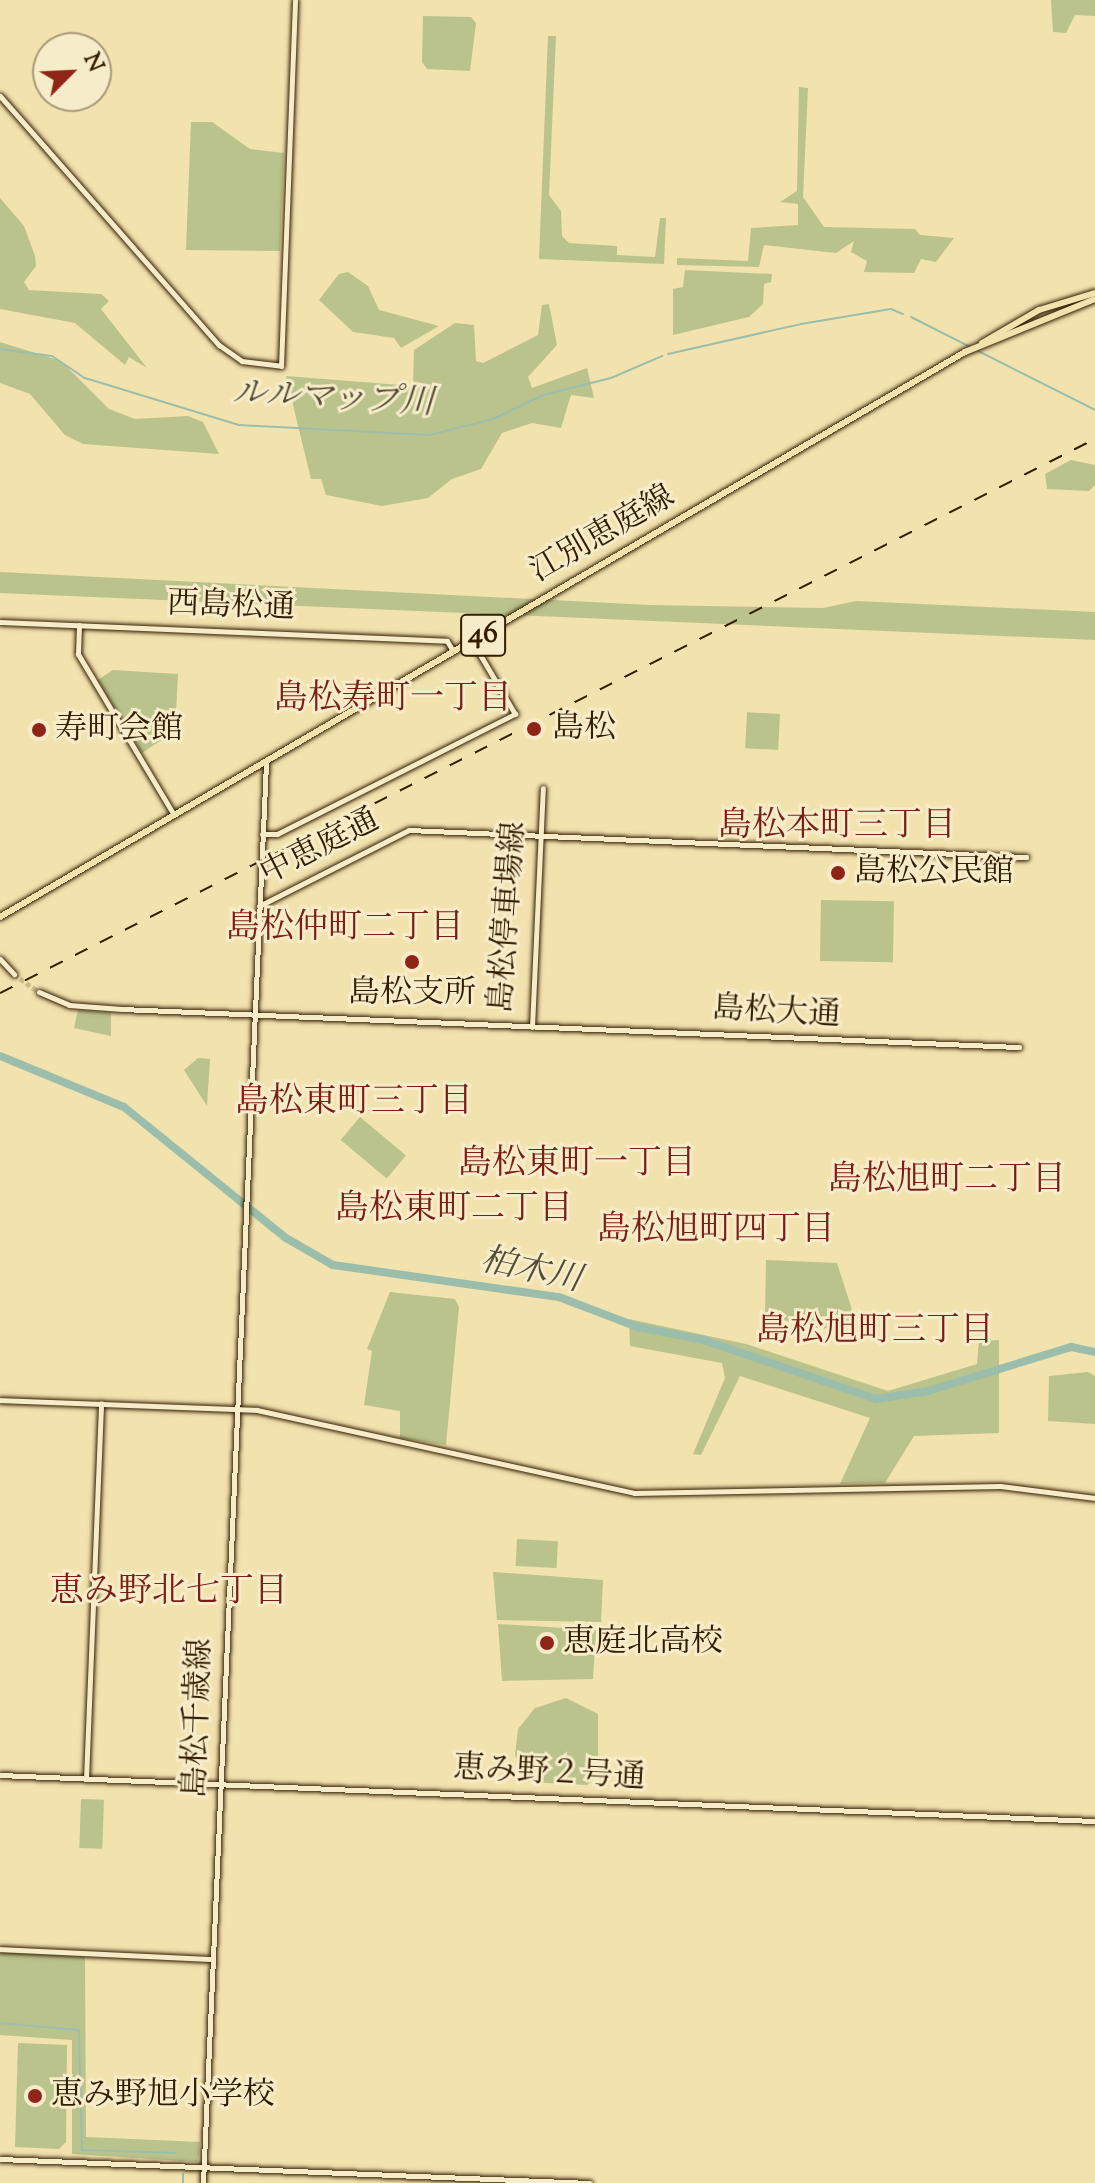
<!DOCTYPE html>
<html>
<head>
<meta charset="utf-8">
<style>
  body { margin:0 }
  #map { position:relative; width:1095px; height:2183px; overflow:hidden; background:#f2e2ae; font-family:"Sorts Mill Goudy","Noto Serif JP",serif }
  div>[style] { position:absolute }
  .green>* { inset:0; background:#bac38b; transform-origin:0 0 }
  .stream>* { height:2px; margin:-1px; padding:0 1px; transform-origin:1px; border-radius:1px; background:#9bbeac }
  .river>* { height:8px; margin:-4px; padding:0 4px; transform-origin:4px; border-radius:4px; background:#9bbeac }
  .secondary-tunnel>* { height:5px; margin-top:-2.5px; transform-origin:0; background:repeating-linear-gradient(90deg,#ccbb8b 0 5px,transparent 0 7.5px) }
  .roads { filter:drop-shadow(0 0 2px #321d00) drop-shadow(0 0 2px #321d00) }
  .secondary>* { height:5px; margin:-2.5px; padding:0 2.5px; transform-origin:2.5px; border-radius:2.5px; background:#f7ecca }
  .primary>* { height:6px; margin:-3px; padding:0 3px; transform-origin:3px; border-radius:3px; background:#f2e2ae }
  .rail>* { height:2px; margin-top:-1px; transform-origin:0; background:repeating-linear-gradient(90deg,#321d00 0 14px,transparent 0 28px) }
  .dots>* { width:22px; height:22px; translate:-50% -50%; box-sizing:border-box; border:4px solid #f7ecca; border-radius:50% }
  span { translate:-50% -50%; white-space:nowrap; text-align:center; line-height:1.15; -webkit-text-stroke:6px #f7ecca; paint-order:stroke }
  .shield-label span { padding:2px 6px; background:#f7ecca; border:2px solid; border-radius:6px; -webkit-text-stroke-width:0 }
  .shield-label { font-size:30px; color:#321d00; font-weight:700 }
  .street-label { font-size:32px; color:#321d00 }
  .poi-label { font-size:32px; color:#321d00 }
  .left { translate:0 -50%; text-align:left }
  .water-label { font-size:34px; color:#524d34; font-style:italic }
  .neighbourhood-label { font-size:34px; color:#7a1f14 }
  .north { position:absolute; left:32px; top:32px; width:80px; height:80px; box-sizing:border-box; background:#f7ecca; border:2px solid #a89979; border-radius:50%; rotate:66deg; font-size:22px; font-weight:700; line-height:32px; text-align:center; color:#321d00 }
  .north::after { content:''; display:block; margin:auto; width:28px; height:36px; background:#8f2418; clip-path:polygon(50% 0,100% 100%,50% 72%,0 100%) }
</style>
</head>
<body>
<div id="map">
  <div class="green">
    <i style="clip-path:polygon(1051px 0,1095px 0,1095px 16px,1075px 15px,1066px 33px,1053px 32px)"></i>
    <i style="clip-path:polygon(423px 16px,471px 17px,476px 23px,470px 71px,427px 69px,422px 62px)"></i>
    <i style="clip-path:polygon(548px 36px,556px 36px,549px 195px,561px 211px,562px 236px,569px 243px,617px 246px,617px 255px,655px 257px,660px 218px,666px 218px,664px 264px,539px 259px)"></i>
    <i style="clip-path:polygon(799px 87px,808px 88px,803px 197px,824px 227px,915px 229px,920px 235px,954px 238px,936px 262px,921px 259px,914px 273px,864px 272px,867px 261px,851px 252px,854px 241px,836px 253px,764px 245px,759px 267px,677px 265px,677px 258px,748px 261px,751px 228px,798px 225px,798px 204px,780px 202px,797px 191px)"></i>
    <i style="clip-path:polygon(191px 122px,212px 122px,250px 149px,284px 153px,280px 251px,186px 250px)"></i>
    <i style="clip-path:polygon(0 198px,24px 226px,35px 256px,36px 266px,24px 282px,29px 290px,101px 294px,109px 301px,101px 309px,147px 368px,129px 357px,125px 365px,75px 323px,0 309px)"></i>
    <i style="clip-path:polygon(685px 270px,772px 274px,771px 282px,764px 284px,763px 304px,749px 317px,673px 335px,673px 289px,683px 287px)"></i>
    <i style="clip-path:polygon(348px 272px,368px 286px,379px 310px,439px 326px,401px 348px,394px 338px,353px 332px,319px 300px,339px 274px)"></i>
    <i style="clip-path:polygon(549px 304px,557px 345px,528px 377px,532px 388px,587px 368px,594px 398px,571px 395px,561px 428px,532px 423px,502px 433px,481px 469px,452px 479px,428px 498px,382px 506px,326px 495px,321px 479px,311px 479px,286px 376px,413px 386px,414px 350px,455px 323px,474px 325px,476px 361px,483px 363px,538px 335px,542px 305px)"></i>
    <i style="clip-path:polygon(0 342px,61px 361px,109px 409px,135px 419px,188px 416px,203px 422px,219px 454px,83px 444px,65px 435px,30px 394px,0 383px)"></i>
    <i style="clip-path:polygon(1071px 460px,1095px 465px,1095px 485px,1089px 491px,1047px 489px,1045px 474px)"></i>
    <i style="clip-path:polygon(0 572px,649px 605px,823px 608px,856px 601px,1095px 612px,1095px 640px,0 593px)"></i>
    <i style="clip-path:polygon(113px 670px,178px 674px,175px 731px,142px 753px,98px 680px)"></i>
    <i style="left:780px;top:714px;width:36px;height:33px;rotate:93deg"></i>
    <i style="left:821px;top:900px;width:73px;height:61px;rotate:1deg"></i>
    <i style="clip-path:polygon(78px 1010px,111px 1013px,111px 1036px,74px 1028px)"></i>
    <i style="clip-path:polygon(198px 1058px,210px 1059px,207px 1106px,184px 1070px)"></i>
    <i style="left:360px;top:1117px;width:60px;height:30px;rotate:40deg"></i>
    <i style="clip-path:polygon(766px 1260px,837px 1263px,855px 1319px,823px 1329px,765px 1316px)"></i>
    <i style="clip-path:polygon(390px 1292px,455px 1299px,459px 1307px,446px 1445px,400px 1438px,400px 1411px,364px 1405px,372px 1351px,367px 1349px)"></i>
    <i style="clip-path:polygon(629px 1319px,746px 1344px,888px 1391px,977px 1364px,979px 1341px,999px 1340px,999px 1433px,914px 1436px,885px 1483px,840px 1484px,870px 1418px,740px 1376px,701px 1455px,693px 1454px,725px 1378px,722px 1363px,630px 1346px)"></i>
    <i style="clip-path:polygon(1088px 1372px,1095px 1376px,1095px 1424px,1048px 1421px,1049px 1376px)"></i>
    <i style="left:517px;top:1539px;width:41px;height:27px;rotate:3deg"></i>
    <i style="clip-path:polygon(493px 1572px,603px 1580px,601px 1622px,497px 1620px)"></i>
    <i style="clip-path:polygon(498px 1624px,596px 1630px,593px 1679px,502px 1681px)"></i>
    <i style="clip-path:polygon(566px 1698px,598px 1714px,598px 1775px,587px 1785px,528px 1782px,515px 1755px,518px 1729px,535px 1708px)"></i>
    <i style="left:81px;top:1799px;width:23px;height:49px;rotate:2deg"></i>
    <i style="clip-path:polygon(0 1952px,85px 1957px,86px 2137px,200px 2142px,198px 2162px,72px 2154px,72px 2040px,0 2035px)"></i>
    <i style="clip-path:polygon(18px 2043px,67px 2045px,66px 2142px,59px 2149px,15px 2147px)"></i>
  </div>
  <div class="stream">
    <i style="left:911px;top:317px;width:206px;rotate:26.8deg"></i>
    <i style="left:0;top:349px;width:52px;rotate:7.7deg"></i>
    <i style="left:52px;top:356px;width:40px;rotate:34deg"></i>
    <i style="left:85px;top:378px;width:161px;rotate:17deg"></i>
    <i style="left:239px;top:425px;width:190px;rotate:3deg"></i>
    <i style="left:429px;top:435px;width:66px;rotate:-14deg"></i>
    <i style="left:493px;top:419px;width:55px;rotate:-25.6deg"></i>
    <i style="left:543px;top:395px;width:70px;rotate:-14deg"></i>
    <i style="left:611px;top:378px;width:56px;rotate:-23.3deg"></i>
    <i style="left:668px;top:354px;width:136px;rotate:-12.7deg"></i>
    <i style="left:801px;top:324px;width:91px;rotate:-9.5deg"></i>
    <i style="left:891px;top:309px;width:13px;rotate:23deg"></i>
    <i style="left:0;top:2023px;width:79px;rotate:5.1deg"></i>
    <i style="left:79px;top:2030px;width:120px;rotate:88.6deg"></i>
    <i style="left:82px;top:2150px;width:94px;rotate:1.8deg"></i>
    <i style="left:183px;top:2183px;width:9px;rotate:-90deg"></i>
  </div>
  <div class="river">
    <i style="left:0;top:1056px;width:134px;rotate:22.4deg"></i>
    <i style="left:124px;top:1107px;width:208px;rotate:39deg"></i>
    <i style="left:286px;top:1238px;width:54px;rotate:29.9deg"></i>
    <i style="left:333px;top:1265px;width:228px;rotate:8.1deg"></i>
    <i style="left:559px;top:1297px;width:84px;rotate:21deg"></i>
    <i style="left:637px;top:1327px;width:67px;rotate:11.1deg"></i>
    <i style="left:703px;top:1340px;width:183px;rotate:18.8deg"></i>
    <i style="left:876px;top:1399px;width:53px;rotate:-8.7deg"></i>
    <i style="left:928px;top:1391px;width:150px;rotate:-17.1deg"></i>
    <i style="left:1071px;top:1347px;width:25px;rotate:12deg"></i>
  </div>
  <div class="secondary-tunnel">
    <i style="left:14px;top:974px;width:31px;rotate:36deg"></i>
  </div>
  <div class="roads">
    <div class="secondary">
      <i style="left:0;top:96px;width:332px;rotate:48.7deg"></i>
      <i style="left:219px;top:345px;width:28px;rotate:35deg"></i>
      <i style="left:242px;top:361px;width:39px;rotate:7deg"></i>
      <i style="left:281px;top:366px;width:366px;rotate:-87.8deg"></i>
      <i style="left:0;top:622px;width:447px;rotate:2.4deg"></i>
      <i style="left:447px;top:641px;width:12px;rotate:59deg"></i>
      <i style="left:79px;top:625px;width:29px;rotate:92deg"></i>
      <i style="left:78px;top:654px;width:187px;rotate:59.2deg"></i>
      <i style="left:262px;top:834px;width:15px"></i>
      <i style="left:277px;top:834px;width:267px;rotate:-26.8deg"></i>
      <i style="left:515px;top:714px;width:85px;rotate:-120.5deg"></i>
      <i style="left:259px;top:906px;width:168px;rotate:-26.9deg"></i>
      <i style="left:409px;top:830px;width:618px;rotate:2.51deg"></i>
      <i style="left:0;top:959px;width:21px;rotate:47deg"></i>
      <i style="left:39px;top:992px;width:33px;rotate:23deg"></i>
      <i style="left:69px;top:1005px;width:53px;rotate:4.3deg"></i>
      <i style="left:122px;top:1009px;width:898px;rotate:2.43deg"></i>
      <i style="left:532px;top:1027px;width:239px;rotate:-87.4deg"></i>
      <i style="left:0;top:1400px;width:257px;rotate:2.2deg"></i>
      <i style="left:257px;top:1410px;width:386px;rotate:12.4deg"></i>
      <i style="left:634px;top:1493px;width:366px;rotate:-1.1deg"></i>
      <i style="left:1000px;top:1486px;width:96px;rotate:7.2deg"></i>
      <i style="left:0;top:1775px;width:1096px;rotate:2.41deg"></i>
      <i style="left:86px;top:1779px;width:376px;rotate:-87.7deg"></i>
      <i style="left:0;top:1949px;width:213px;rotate:2.7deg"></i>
      <i style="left:0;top:2159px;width:590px;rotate:2.33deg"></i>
      <i style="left:203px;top:2183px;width:1422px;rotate:-87.46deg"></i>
    </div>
    <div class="primary">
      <i style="left:982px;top:343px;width:66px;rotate:-30.1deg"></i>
      <i style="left:1039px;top:310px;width:59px;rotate:-16.9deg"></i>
      <i style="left:0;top:917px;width:1118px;rotate:-30.35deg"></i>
      <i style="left:965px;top:352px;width:140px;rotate:-22.2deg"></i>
    </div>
  </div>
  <div class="rail">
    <i style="left:0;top:993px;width:1227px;rotate:-26.84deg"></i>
  </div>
  <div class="dots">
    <i style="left:534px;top:729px;background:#8f2418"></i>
    <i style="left:39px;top:730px;background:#8f2418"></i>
    <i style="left:838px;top:873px;background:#8f2418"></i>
    <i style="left:412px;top:962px;background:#8f2418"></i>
    <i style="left:547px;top:1643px;background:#8f2418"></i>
    <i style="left:35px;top:2096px;background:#8f2418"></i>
  </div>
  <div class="shield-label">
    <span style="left:483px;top:635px">46</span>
  </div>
  <div class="street-label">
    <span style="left:603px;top:535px;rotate:-30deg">江別恵庭線</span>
    <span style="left:231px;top:607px;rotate:2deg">西島松通</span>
    <span style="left:320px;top:848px;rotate:-27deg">中恵庭通</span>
    <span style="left:509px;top:917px;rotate:-86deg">島松停車場線</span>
    <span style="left:776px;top:1013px;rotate:3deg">島松大通</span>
    <span style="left:199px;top:1718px;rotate:-88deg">島松千歳線</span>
    <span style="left:549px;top:1774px;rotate:3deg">恵み野２号通</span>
  </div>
  <div class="poi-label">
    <span class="left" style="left:552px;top:729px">島松</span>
    <span class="left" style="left:55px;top:730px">寿町会館</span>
    <span class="left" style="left:854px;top:873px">島松公民館</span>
    <span style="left:412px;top:994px">島松支所</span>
    <span class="left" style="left:563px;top:1643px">恵庭北高校</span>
    <span class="left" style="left:51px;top:2096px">恵み野旭小学校</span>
  </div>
  <div class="water-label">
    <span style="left:333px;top:399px;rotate:3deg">ルルマップ川</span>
    <span style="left:531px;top:1271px;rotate:12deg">柏木川</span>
  </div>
  <div class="neighbourhood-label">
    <span style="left:393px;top:700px">島松寿町一丁目</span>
    <span style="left:837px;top:827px">島松本町三丁目</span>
    <span style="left:345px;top:929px">島松仲町二丁目</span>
    <span style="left:354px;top:1103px">島松東町三丁目</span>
    <span style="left:577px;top:1165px">島松東町一丁目</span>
    <span style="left:947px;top:1181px">島松旭町二丁目</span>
    <span style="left:454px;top:1210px">島松東町二丁目</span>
    <span style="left:716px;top:1231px">島松旭町四丁目</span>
    <span style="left:875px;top:1332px">島松旭町三丁目</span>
    <span style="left:169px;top:1593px">恵み野北七丁目</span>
  </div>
  <div class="north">N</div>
</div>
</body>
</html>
